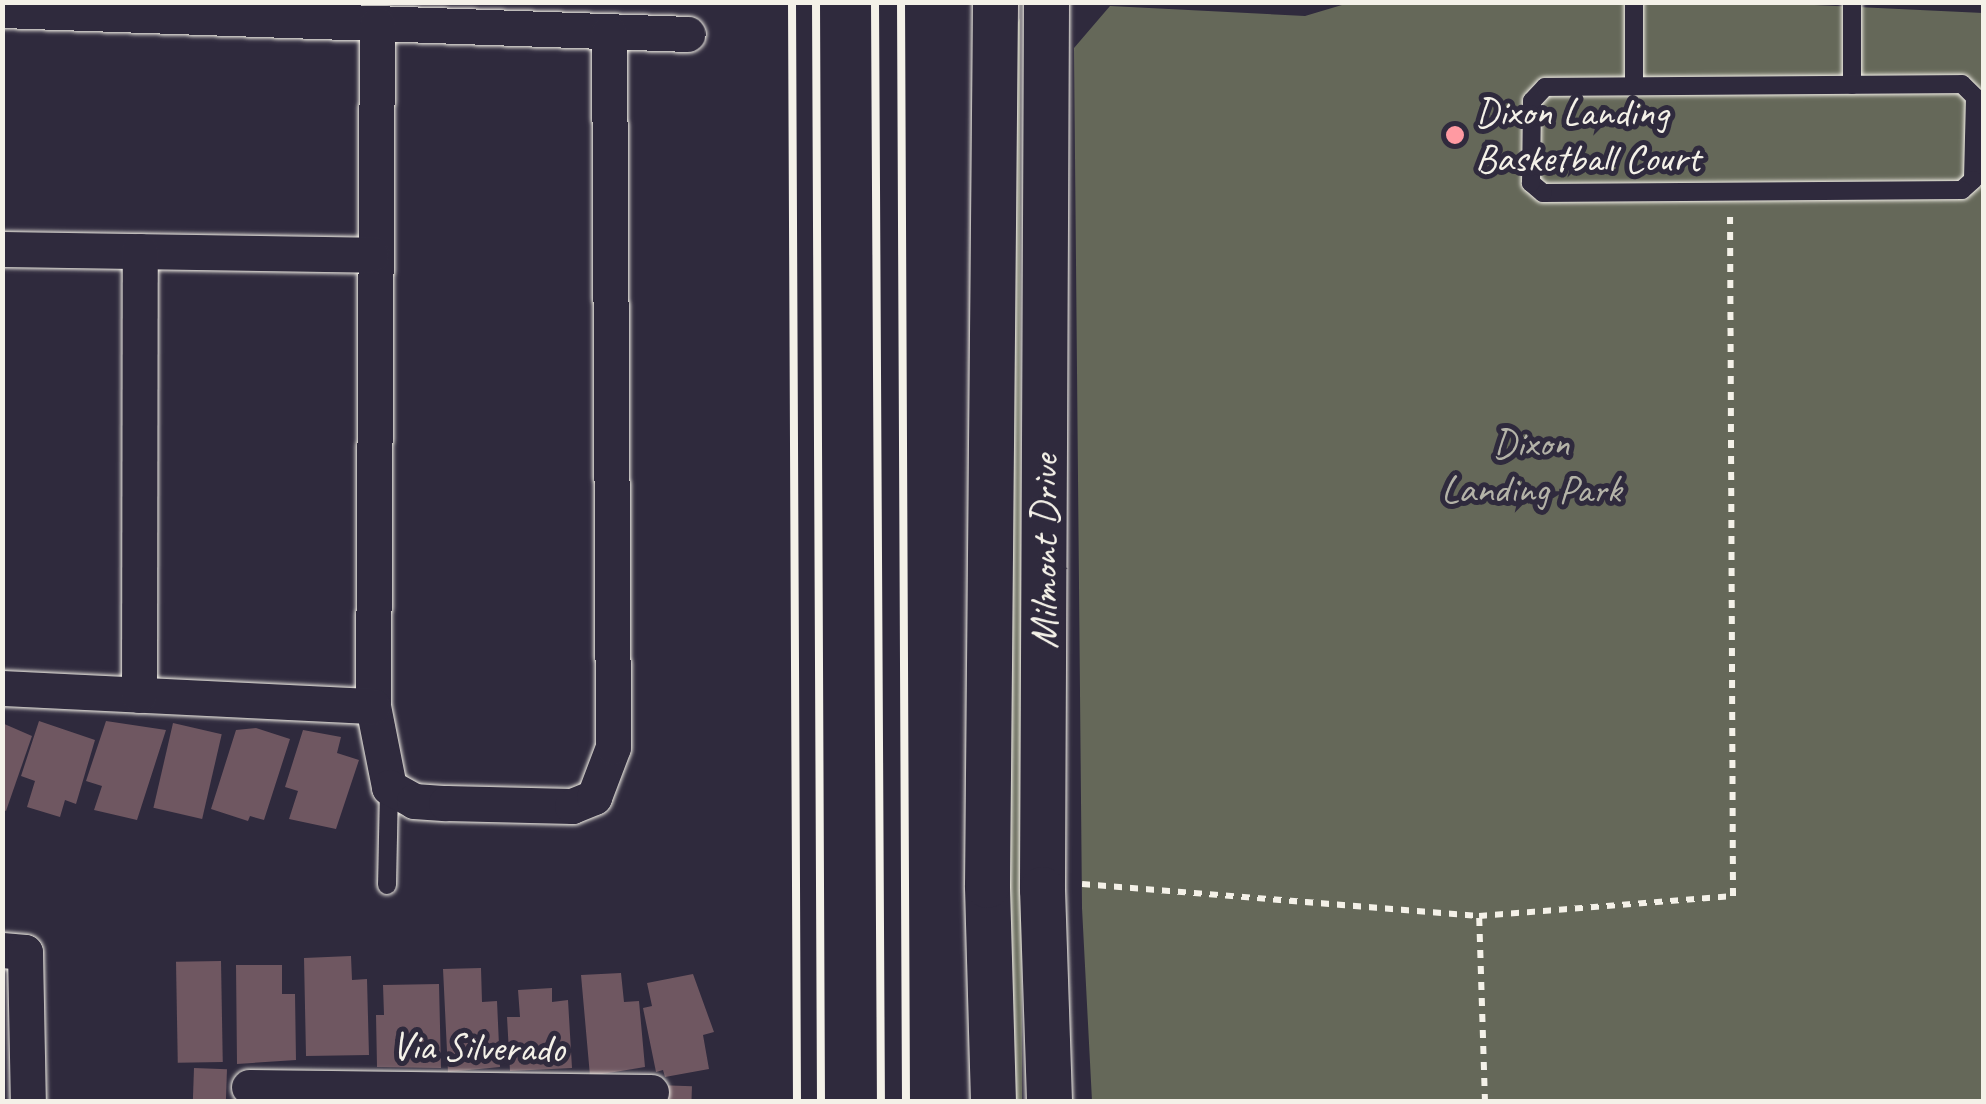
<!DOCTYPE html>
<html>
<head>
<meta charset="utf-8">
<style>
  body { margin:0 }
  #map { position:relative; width:1986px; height:1104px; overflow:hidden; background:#2f2a3d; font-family:Caveat,sans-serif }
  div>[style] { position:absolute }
  .green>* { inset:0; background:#656859 }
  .building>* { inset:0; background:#6f5761; transform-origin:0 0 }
  .path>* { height:6px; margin-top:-3px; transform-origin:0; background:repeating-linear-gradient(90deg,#f4f1e8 0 8px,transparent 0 16px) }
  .roads { filter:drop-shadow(0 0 2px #f4f1e8) drop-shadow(0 0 2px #f4f1e8) }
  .service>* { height:18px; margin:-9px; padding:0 9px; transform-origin:9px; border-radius:9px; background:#2f2a3d }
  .minor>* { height:35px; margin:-17.5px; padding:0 17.5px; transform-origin:17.5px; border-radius:17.5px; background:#2f2a3d }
  .tertiary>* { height:45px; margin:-22.5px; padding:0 22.5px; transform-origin:22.5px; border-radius:22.5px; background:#2f2a3d }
  .rail>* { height:8px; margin:-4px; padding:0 4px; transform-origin:4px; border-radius:4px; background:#f4f1e8 }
  .dots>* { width:28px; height:28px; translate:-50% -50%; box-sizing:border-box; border:5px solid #2f2a3d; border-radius:50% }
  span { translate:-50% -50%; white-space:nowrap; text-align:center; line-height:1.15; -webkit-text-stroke:10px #2f2a3d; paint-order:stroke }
  .poi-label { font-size:40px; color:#f4f1e8 }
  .left { translate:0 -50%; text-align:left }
  .park-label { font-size:40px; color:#b4b3a8 }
  .street-label { font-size:40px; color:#f4f1e8 }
  .frame { position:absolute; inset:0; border:5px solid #f4f1e8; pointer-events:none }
</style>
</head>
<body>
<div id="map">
  <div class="green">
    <i style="clip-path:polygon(1352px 2px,1752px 2px,1983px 13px,1983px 1101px,1092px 1101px,1082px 908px,1074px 48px,1110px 6px,1305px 16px)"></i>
    <i style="clip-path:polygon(1020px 18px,1022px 1101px,1015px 1102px,1007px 1012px,1003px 58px)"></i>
  </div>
  <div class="building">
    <i style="clip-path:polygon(39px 721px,95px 740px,76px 804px,65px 800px,60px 817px,27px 807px,35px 781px,21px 776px)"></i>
    <i style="clip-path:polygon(106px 721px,166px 730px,137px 820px,94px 810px,102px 786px,86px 781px)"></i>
    <i style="clip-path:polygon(2px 723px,32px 736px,6px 811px,2px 809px)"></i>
    <i style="left:173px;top:723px;width:50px;height:87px;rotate:13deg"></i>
    <i style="clip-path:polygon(256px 728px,290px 739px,264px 820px,250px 816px,248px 821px,211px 809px,236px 730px)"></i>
    <i style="clip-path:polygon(303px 730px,341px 737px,337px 753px,359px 760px,336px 829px,289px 819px,298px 791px,285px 787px)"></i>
    <i style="clip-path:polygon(351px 956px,352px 980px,367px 979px,369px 1055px,306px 1056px,304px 958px)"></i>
    <i style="left:221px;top:961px;width:101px;height:45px;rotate:89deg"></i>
    <i style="clip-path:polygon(236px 965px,282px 965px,282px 994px,295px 994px,296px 1060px,237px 1064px)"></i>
    <i style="clip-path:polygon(481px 968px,482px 1002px,497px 1001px,500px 1067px,448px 1072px,443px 969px)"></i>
    <i style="clip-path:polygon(621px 973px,624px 1002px,639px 1001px,645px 1067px,590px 1076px,581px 975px)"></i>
    <i style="clip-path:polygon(693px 974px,714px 1032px,703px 1035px,709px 1069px,665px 1077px,663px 1070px,656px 1072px,643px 1008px,652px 1006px,647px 983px)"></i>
    <i style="clip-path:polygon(439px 984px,441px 1068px,377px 1067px,376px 1015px,384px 1015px,383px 985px)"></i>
    <i style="clip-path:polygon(552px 988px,552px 1002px,568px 1000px,572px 1068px,510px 1071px,507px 1017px,520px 1017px,518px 990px)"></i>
    <i style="left:194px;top:1068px;width:33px;height:34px;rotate:2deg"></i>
    <i style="left:657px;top:1085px;width:35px;height:17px;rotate:2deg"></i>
  </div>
  <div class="path">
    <i style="left:1082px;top:884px;width:398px;rotate:4.6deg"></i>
    <i style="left:1485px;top:1102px;width:186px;rotate:-91.8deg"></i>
    <i style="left:1479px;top:916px;width:255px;rotate:-4.5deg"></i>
    <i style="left:1733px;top:896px;width:679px;rotate:-90.25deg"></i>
  </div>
  <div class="roads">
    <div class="service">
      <i style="left:1852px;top:2px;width:83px;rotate:90deg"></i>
      <i style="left:1962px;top:84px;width:18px;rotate:45deg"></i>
      <i style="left:1975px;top:97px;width:83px;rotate:91.4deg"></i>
      <i style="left:1973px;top:180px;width:15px;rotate:138deg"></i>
      <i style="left:1962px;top:190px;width:419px;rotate:179.6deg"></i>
      <i style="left:1543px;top:193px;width:16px;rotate:-140deg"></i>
      <i style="left:1531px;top:183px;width:82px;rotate:-89.3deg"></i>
      <i style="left:1532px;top:101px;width:19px;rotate:-47deg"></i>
      <i style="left:1545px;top:87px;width:417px;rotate:-0.4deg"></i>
      <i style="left:1634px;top:86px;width:84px;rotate:-90deg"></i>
      <i style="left:387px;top:885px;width:98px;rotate:-88.8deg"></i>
    </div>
    <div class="minor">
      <i style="left:2px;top:10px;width:686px;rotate:2deg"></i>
      <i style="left:377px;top:24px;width:682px;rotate:90.34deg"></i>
      <i style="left:373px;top:706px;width:83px;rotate:78.8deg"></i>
      <i style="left:389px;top:787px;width:29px;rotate:29deg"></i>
      <i style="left:414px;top:801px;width:32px;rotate:4deg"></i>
      <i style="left:446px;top:803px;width:126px;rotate:1.4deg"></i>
      <i style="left:572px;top:806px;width:24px;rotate:-22deg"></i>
      <i style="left:594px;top:797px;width:53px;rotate:-69.2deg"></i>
      <i style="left:613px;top:747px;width:715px;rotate:-90.32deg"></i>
      <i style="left:2px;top:249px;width:369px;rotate:0.9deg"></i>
      <i style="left:2px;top:688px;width:371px;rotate:2.8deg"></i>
      <i style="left:139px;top:695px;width:444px;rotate:-89.9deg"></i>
      <i style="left:2px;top:950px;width:23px;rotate:5deg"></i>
      <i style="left:25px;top:952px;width:150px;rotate:88.9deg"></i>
      <i style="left:249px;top:1087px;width:402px;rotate:0.7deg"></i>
    </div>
    <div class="tertiary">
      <i style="left:1046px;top:2px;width:887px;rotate:90.26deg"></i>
      <i style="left:1042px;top:889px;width:213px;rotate:88.1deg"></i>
      <i style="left:993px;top:1102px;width:217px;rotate:-91.6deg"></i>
      <i style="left:987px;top:885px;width:883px;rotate:-89.48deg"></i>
    </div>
  </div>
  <div class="rail">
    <i style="left:792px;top:2px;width:1100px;rotate:89.74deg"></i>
    <i style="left:816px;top:2px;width:1100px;rotate:89.74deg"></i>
    <i style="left:875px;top:2px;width:1100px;rotate:89.69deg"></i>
    <i style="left:901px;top:2px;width:1100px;rotate:89.74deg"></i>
  </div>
  <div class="dots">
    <i style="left:1455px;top:135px;background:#ff9aa2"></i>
  </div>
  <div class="poi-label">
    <span class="left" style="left:1475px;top:135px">Dixon Landing<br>Basketball Court</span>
  </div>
  <div class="park-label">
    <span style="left:1531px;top:466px">Dixon<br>Landing Park</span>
  </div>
  <div class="street-label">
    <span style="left:1044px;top:552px;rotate:-90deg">Milmont Drive</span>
    <span style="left:478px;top:1047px;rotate:1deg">Via Silverado</span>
  </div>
  <div class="frame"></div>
</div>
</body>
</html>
